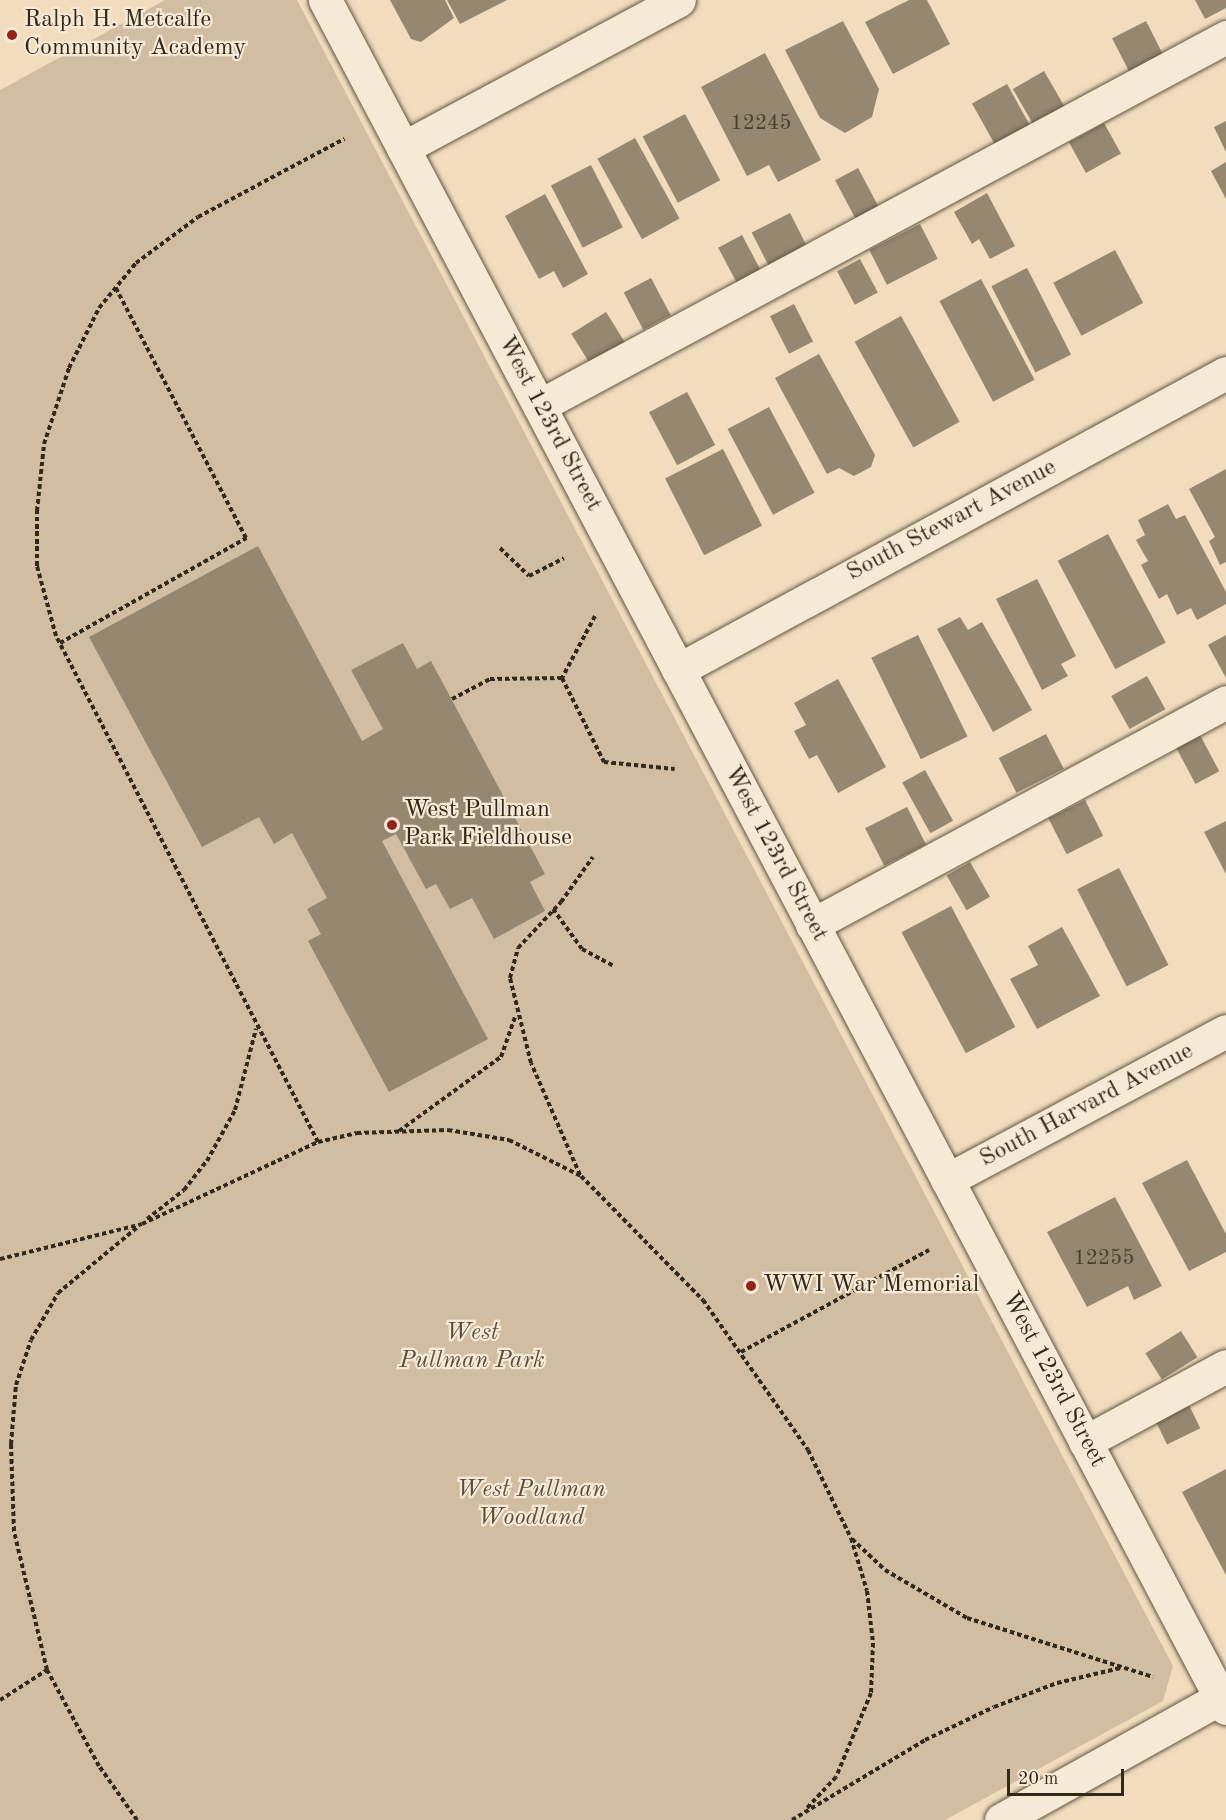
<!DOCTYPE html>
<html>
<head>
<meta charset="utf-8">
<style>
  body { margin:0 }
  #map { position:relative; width:1226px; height:1820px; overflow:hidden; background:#f1ddbe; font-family:"Old Standard TT",serif }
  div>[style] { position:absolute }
  .green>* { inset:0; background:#d1bea2 }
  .building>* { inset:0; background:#968770; transform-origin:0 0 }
  .path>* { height:4px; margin-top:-2px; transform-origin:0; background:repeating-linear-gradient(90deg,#33291b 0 4.5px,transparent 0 7.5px) }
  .roads { filter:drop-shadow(0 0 2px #625644) drop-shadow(0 0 2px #625644) }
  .minor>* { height:33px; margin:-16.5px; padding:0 16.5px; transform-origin:16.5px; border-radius:16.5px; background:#f6e9d5 }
  .dots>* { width:16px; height:16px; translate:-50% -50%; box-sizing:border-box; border:3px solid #f6e9d5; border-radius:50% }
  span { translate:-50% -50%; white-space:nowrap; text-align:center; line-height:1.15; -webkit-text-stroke:4.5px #f6e9d5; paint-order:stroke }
  .number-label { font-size:21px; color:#4c4030 }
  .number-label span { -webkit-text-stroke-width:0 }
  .poi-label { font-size:24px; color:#33291b }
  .left { translate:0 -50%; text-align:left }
  .street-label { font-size:24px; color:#33291b }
  .park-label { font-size:24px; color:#5a4e3d; font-style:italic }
  .scale { position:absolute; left:1007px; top:1769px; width:117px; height:27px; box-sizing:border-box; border:3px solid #33291b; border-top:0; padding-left:8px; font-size:18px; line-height:21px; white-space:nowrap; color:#33291b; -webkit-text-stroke:4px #f6e9d5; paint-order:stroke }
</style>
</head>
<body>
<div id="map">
  <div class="green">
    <i style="clip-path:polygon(165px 0,297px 0,1173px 1666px,1163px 1701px,945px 1820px,0 1820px,0 90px)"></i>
  </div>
  <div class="building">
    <i style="clip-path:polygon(390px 0,445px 0,454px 18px,421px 42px,411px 39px)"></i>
    <i style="clip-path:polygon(447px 0,507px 0,460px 24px)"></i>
    <i style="clip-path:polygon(909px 0,927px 0,950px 44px,893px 74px,865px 22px)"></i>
    <i style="clip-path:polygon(1195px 0,1226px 0,1226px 8px,1205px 19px)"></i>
    <i style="clip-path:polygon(843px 21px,879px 89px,872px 117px,845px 133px,820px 118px,785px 50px)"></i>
    <i style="left:1146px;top:21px;width:39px;height:38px;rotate:63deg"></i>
    <i style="clip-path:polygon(765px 53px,821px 160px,778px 182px,769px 165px,747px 176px,701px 87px)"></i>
    <i style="left:1044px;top:71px;width:43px;height:36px;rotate:60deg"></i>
    <i style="left:1007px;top:84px;width:50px;height:40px;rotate:61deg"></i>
    <i style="left:685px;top:114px;width:75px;height:48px;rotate:62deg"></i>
    <i style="clip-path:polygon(1226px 121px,1226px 152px,1214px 127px)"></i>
    <i style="left:1104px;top:123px;width:35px;height:40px;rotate:61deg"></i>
    <i style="left:635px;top:138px;width:92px;height:43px;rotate:61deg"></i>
    <i style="clip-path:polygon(1226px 162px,1226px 199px,1211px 171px)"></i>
    <i style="left:591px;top:165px;width:70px;height:45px;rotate:63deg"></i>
    <i style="left:858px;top:168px;width:44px;height:26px;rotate:62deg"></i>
    <i style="clip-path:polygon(987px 193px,1015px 246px,990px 259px,979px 239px,972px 244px,954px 212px)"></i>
    <i style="clip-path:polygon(545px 194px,588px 274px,563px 288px,554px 271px,539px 279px,505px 216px)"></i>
    <i style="left:790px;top:213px;width:42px;height:43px;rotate:63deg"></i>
    <i style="left:920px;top:224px;width:39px;height:57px;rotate:63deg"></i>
    <i style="left:742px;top:235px;width:41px;height:27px;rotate:62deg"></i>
    <i style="left:1115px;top:250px;width:60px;height:70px;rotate:62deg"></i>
    <i style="left:860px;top:259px;width:38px;height:26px;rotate:62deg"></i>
    <i style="left:1027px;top:268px;width:97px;height:40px;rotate:63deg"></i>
    <i style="left:651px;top:278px;width:42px;height:31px;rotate:62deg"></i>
    <i style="left:981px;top:279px;width:114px;height:47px;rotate:62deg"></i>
    <i style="left:794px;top:304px;width:42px;height:27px;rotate:63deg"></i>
    <i style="left:606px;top:312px;width:36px;height:41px;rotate:58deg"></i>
    <i style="left:901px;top:316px;width:121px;height:53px;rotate:61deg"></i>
    <i style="clip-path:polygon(819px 354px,875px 455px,871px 467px,854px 476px,839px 468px,827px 474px,775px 378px)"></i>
    <i style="left:687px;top:392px;width:60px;height:43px;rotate:62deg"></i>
    <i style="left:769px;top:407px;width:97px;height:47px;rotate:62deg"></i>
    <i style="left:723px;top:449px;width:86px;height:65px;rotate:63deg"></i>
    <i style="clip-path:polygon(1226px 469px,1226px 562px,1220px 565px,1209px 541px,1215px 537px,1189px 489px)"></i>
    <i style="clip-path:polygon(1168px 504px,1176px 519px,1185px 515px,1226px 592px,1226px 604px,1197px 620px,1191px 608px,1177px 615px,1167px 594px,1159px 599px,1141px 565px,1148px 561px,1136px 540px,1145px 535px,1138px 520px)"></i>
    <i style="left:1108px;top:534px;width:123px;height:57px;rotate:62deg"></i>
    <i style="clip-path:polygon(258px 546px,362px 741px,383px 729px,351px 670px,403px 643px,417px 669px,431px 661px,545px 874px,530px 882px,545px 911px,494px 939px,472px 898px,450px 909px,436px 884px,426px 889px,396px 834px,382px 841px,488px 1039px,389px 1092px,308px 941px,321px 934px,307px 909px,327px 898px,292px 833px,274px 844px,259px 817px,202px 847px,89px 637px)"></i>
    <i style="clip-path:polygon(1037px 579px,1076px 656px,1061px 664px,1068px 676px,1042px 690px,996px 599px)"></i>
    <i style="clip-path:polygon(960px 617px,968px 630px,982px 622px,1032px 710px,993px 732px,937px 629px)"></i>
    <i style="left:918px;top:635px;width:113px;height:52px;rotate:64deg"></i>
    <i style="clip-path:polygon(1226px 635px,1226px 678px,1208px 645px)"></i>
    <i style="left:1147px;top:676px;width:38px;height:41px;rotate:61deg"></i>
    <i style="clip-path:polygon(838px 679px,886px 767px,838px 793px,817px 755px,809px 759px,794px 731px,806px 725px,794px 703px)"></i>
    <i style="left:1046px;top:734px;width:39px;height:53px;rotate:63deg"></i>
    <i style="left:1200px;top:735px;width:41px;height:27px;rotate:62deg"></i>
    <i style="left:925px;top:770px;width:58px;height:26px;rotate:61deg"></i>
    <i style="left:1085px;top:800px;width:40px;height:41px;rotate:63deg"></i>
    <i style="left:907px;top:807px;width:42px;height:47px;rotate:63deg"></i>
    <i style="clip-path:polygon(1226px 821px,1226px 874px,1204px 832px)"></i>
    <i style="left:970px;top:862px;width:40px;height:27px;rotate:60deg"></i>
    <i style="left:1119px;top:868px;width:109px;height:47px;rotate:63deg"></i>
    <i style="left:951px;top:906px;width:137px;height:56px;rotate:62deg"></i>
    <i style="clip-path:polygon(1062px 927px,1100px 996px,1037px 1029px,1010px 979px,1038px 965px,1028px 946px)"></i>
    <i style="clip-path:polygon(1187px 1160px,1226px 1234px,1226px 1252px,1189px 1271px,1142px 1183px)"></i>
    <i style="clip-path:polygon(1115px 1197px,1162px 1286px,1134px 1300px,1128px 1286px,1087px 1307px,1047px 1232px)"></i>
    <i style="left:1181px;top:1331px;width:31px;height:42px;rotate:58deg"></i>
    <i style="left:1188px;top:1403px;width:28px;height:37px;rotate:64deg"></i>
    <i style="clip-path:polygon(1226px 1469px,1226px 1575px,1182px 1492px)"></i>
  </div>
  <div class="path">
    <i style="left:500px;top:548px;width:40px;rotate:44deg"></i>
    <i style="left:529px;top:576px;width:39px;rotate:-27deg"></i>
    <i style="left:595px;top:616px;width:70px;rotate:118deg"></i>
    <i style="left:562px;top:678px;width:94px;rotate:63.4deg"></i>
    <i style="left:604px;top:762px;width:71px;rotate:5.6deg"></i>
    <i style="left:60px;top:643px;width:214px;rotate:-29.4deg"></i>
    <i style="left:246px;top:538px;width:282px;rotate:-117.5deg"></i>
    <i style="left:452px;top:699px;width:43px;rotate:-27.8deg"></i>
    <i style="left:490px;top:679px;width:72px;rotate:-0.8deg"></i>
    <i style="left:553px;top:909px;width:49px;rotate:54.1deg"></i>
    <i style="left:582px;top:949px;width:36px;rotate:28deg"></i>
    <i style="left:399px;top:1131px;width:126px;rotate:-36deg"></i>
    <i style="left:501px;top:1057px;width:42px;rotate:-70.7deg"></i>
    <i style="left:318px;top:1142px;width:570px;rotate:-117.37deg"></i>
    <i style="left:56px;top:636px;width:73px;rotate:-105.2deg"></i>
    <i style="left:37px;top:566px;width:55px;rotate:-90deg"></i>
    <i style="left:37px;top:511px;width:67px;rotate:-84deg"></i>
    <i style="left:44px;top:444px;width:80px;rotate:-71.8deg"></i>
    <i style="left:69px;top:368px;width:67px;rotate:-63.4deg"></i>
    <i style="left:99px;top:308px;width:58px;rotate:-50.6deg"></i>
    <i style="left:136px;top:263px;width:77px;rotate:-36.6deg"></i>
    <i style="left:198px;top:217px;width:166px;rotate:-28.1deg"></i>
    <i style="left:580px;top:1175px;width:122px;rotate:-113.6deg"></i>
    <i style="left:531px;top:1063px;width:88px;rotate:-103.9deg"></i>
    <i style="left:510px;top:978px;width:31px;rotate:-75deg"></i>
    <i style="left:518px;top:948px;width:63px;rotate:-46.9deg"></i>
    <i style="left:561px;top:902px;width:55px;rotate:-54.6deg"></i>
    <i style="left:147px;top:1219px;width:47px;rotate:-38.1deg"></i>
    <i style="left:184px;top:1190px;width:37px;rotate:-52deg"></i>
    <i style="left:207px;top:1161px;width:58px;rotate:-61.2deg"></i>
    <i style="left:235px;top:1110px;width:84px;rotate:-75.5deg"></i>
    <i style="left:0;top:1259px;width:146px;rotate:-13.8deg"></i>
    <i style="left:142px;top:1224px;width:194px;rotate:-25deg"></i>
    <i style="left:318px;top:1142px;width:40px;rotate:-13deg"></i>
    <i style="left:357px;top:1133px;width:91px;rotate:-1.9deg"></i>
    <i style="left:448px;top:1130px;width:62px;rotate:9.3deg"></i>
    <i style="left:509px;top:1140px;width:80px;rotate:26.6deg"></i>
    <i style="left:581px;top:1176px;width:174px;rotate:45.5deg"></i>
    <i style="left:703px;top:1300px;width:183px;rotate:55deg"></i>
    <i style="left:808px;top:1450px;width:98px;rotate:64deg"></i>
    <i style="left:851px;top:1538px;width:55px;rotate:73.2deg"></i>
    <i style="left:867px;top:1591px;width:52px;rotate:83.4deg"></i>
    <i style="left:873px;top:1643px;width:50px;rotate:92.3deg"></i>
    <i style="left:871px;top:1693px;width:91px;rotate:112.6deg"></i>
    <i style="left:836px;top:1777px;width:45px;rotate:133.2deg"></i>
    <i style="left:741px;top:1352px;width:214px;rotate:-28.5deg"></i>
    <i style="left:852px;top:1539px;width:45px;rotate:43.2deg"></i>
    <i style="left:885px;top:1570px;width:95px;rotate:30.3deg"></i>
    <i style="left:967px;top:1618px;width:195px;rotate:17.6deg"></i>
    <i style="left:0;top:1700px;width:56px;rotate:-32.6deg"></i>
    <i style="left:137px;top:1820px;width:66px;rotate:-125.1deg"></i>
    <i style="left:99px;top:1766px;width:109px;rotate:-118.4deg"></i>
    <i style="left:47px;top:1670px;width:143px;rotate:-103.4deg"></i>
    <i style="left:14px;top:1531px;width:87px;rotate:-92deg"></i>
    <i style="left:11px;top:1444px;width:59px;rotate:-85.2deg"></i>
    <i style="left:16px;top:1385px;width:47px;rotate:-71.6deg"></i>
    <i style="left:31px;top:1340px;width:54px;rotate:-60.1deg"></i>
    <i style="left:58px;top:1293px;width:105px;rotate:-39.6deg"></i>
    <i style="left:792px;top:1820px;width:155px;rotate:-31deg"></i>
    <i style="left:925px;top:1740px;width:76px;rotate:-25.6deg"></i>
    <i style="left:994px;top:1707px;width:67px;rotate:-20.9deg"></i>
    <i style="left:1057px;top:1683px;width:65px;rotate:-13.4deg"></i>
  </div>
  <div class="roads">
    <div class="minor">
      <i style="left:325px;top:0;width:1931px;rotate:62.19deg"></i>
      <i style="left:403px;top:148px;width:313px;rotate:-28.2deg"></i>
      <i style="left:539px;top:406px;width:780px;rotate:-28.24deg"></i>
      <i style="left:678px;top:670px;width:623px;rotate:-28.46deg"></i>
      <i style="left:812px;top:925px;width:470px;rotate:-28.3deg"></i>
      <i style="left:947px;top:1180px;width:316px;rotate:-28.1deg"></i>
      <i style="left:1085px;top:1442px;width:160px;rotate:-28.3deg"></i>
      <i style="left:1001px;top:1820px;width:257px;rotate:-29.1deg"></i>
    </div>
  </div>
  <div class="dots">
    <i style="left:12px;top:35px;background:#8f2418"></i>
    <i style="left:392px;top:825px;background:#8f2418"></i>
    <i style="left:751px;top:1286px;background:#8f2418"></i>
  </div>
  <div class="number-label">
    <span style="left:761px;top:124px">12245</span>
    <span style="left:1104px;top:1259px">12255</span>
  </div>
  <div class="poi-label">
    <span class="left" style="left:24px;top:35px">Ralph H. Metcalfe<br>Community Academy</span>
    <span class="left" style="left:404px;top:825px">West Pullman<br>Park Fieldhouse</span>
    <span class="left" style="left:763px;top:1286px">WWI War Memorial</span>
  </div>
  <div class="street-label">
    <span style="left:549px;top:424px;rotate:62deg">West 123rd Street</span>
    <span style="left:952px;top:521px;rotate:-28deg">South Stewart Avenue</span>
    <span style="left:775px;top:854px;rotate:62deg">West 123rd Street</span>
    <span style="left:1087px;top:1106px;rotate:-28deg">South Harvard Avenue</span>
    <span style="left:1053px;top:1380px;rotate:62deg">West 123rd Street</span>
  </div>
  <div class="park-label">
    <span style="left:472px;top:1348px">West<br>Pullman Park</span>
    <span style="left:531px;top:1505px">West Pullman<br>Woodland</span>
  </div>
  <div class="scale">20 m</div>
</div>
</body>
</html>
